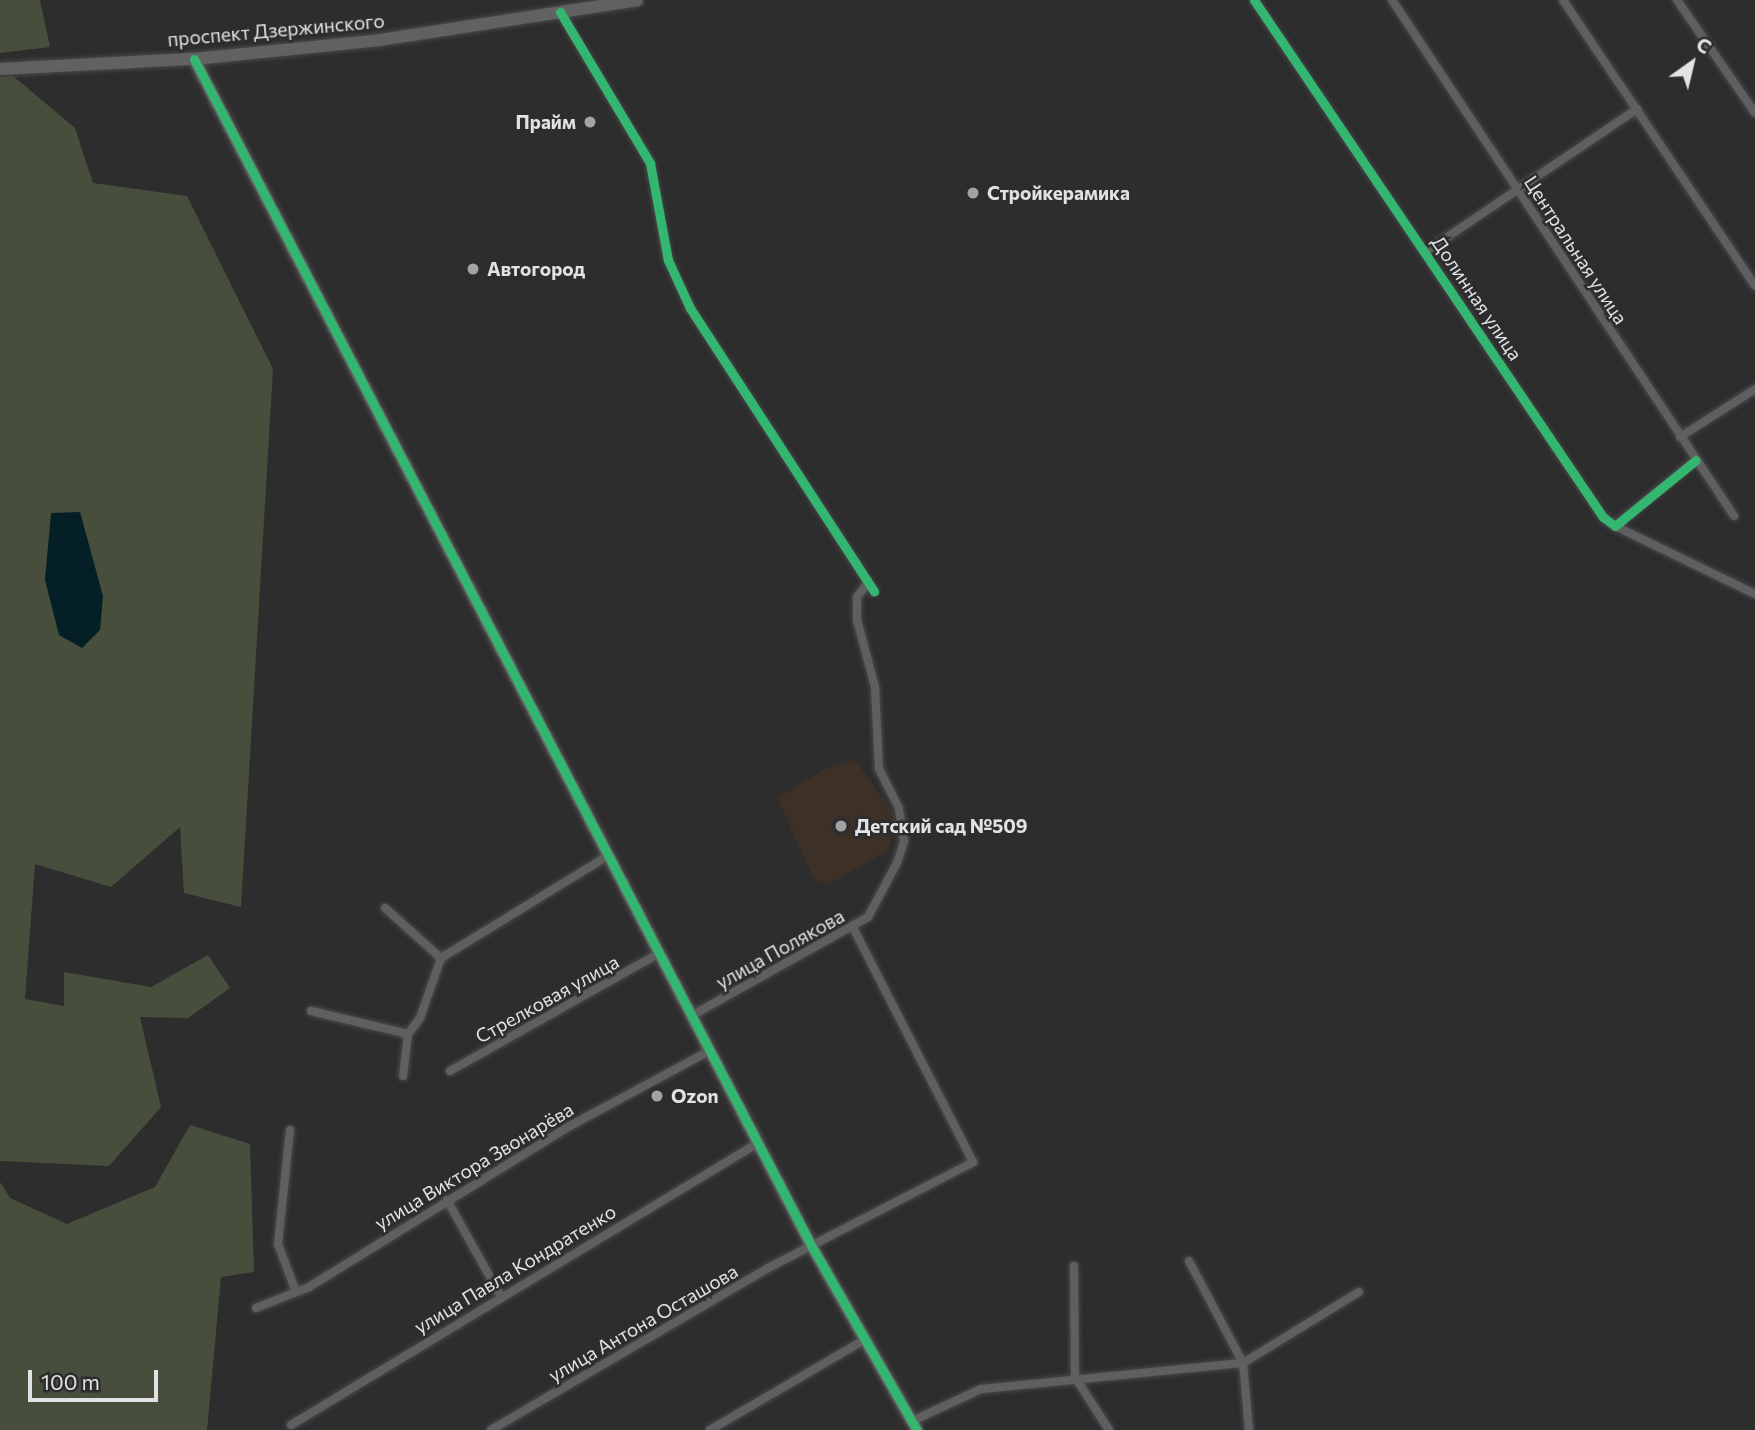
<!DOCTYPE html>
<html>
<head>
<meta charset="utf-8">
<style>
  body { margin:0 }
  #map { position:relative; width:1755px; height:1430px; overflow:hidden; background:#2d2d2e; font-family:Commissioner,sans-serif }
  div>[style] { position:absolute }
  .education>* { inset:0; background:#3d3026 }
  .green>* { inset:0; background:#474f3c }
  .water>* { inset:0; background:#042026 }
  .roads { filter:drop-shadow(0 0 2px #4a4a4b) drop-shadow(0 0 2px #4a4a4b) }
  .street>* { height:8px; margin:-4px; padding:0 4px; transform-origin:4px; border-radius:4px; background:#5f5f5f }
  .secondary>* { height:12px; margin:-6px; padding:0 6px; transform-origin:6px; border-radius:6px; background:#626161 }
  .cycleway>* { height:9px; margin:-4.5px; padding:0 4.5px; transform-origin:4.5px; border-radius:4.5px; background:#33b770 }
  .dots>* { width:19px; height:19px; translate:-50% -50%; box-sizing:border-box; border:4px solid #2d2c2f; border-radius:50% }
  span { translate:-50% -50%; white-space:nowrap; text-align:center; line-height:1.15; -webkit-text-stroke:5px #2d2c2f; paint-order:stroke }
  .street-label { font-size:19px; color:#e2e1e3 }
  .poi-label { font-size:19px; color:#e2e1e3; font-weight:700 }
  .right { translate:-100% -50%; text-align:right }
  .left { translate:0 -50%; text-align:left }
  .north { position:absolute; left:1657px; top:28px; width:70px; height:70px; -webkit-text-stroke:5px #2d2c2f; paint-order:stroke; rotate:34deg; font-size:19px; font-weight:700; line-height:28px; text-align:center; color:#e2e1e3 }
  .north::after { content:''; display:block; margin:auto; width:24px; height:32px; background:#e2e1e3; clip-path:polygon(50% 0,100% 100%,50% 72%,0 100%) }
  .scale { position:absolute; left:28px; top:1370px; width:130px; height:32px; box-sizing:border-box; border:4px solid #e2e1e3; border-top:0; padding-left:9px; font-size:21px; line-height:24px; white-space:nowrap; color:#e2e1e3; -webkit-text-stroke:5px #2d2c2f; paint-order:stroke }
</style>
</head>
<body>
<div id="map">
  <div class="education">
    <i style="clip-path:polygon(855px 760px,896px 816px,888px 851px,829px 884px,814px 879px,777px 798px,828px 767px)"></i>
  </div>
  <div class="green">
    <i style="clip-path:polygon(0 0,40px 0,50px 47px,0 53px)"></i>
    <i style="clip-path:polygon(13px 76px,75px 128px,93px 183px,187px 196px,273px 369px,241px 907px,184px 893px,180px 827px,111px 887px,35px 864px,25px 999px,64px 1006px,64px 972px,151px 987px,208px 955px,230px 988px,188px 1018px,140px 1017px,161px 1107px,109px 1166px,0 1161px,0 77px)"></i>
    <i style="clip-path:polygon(190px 1125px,250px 1144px,254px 1272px,221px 1277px,207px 1430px,0 1430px,0 1182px,10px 1198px,67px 1224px,155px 1187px)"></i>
  </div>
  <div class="water">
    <i style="clip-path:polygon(80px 512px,103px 596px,100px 630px,82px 648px,59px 635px,45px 580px,51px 513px)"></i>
  </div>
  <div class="roads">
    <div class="street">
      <i style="left:1254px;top:0;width:624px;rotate:55.98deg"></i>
      <i style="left:1603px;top:517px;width:15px;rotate:37deg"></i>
      <i style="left:1615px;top:526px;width:104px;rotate:-39.2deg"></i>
      <i style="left:1392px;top:0;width:619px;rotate:56.46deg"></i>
      <i style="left:1563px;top:0;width:344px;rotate:56.1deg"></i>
      <i style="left:1677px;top:0;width:137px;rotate:55.4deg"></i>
      <i style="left:560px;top:12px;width:176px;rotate:59.2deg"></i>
      <i style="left:650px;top:163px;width:99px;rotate:79.5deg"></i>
      <i style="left:668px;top:260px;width:53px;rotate:65.4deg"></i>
      <i style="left:690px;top:308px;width:338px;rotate:57deg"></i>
      <i style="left:1425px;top:252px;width:256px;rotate:-34deg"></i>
      <i style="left:1680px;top:437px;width:89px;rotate:-32.6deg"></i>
      <i style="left:1615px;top:526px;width:156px;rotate:25.9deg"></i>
      <i style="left:385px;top:908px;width:75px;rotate:41.8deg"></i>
      <i style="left:311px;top:1011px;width:100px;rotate:13.3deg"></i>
      <i style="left:691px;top:1016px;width:203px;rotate:-29.2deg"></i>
      <i style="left:868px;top:917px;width:61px;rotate:-61.8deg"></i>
      <i style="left:897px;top:863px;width:23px;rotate:-72deg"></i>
      <i style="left:904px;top:841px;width:33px;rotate:-99deg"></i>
      <i style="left:899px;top:808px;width:44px;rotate:-117.1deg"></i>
      <i style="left:879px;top:769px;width:82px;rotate:-92.8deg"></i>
      <i style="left:875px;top:687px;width:69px;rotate:-105deg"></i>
      <i style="left:857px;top:620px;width:23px;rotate:-90deg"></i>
      <i style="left:857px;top:597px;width:18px;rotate:-52deg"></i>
      <i style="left:408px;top:1034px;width:20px;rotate:-53deg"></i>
      <i style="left:420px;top:1018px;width:64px;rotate:-70.7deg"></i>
      <i style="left:441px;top:958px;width:197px;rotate:-31.5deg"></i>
      <i style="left:450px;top:1071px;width:240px;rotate:-29.4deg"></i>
      <i style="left:403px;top:1076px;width:42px;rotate:-83.2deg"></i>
      <i style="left:290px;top:1130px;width:115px;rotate:96deg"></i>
      <i style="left:278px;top:1244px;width:51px;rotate:69.4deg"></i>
      <i style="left:447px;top:1200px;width:109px;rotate:60.8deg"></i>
      <i style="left:1189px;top:1261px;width:115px;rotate:62.1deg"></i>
      <i style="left:1243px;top:1363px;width:67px;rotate:84.9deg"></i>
      <i style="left:1074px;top:1266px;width:111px;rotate:89.5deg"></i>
      <i style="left:1075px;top:1377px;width:63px;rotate:57.3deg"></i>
      <i style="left:256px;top:1308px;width:57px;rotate:-21.6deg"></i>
      <i style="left:309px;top:1287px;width:304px;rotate:-31.7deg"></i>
      <i style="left:568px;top:1127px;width:160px;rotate:-28.3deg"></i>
      <i style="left:912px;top:1421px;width:76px;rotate:-24.9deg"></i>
      <i style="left:981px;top:1389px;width:263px;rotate:-5.7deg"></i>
      <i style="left:1243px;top:1363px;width:136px;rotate:-31.5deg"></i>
      <i style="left:291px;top:1425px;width:546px;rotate:-31.13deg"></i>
      <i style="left:491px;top:1430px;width:321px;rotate:-30.3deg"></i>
      <i style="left:768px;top:1268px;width:231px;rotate:-27.3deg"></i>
      <i style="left:973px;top:1162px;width:265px;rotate:-117.1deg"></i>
      <i style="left:710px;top:1430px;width:178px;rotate:-30.3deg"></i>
    </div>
    <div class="secondary">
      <i style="left:194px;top:59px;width:1339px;rotate:62.52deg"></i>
      <i style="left:812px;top:1247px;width:211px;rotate:60.2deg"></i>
      <i style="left:0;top:69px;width:194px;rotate:-3deg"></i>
      <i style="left:194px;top:59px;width:187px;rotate:-5.8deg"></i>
      <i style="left:380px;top:40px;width:260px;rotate:-8.8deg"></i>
    </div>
  </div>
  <div class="cycleway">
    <i style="left:1254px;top:0;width:624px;rotate:55.98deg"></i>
    <i style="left:1603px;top:517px;width:15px;rotate:37deg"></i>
    <i style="left:1615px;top:526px;width:104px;rotate:-39.2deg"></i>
    <i style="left:560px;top:12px;width:176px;rotate:59.2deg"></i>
    <i style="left:650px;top:163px;width:99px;rotate:79.5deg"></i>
    <i style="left:668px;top:260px;width:53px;rotate:65.4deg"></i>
    <i style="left:690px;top:308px;width:338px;rotate:57deg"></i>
    <i style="left:194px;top:59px;width:1339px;rotate:62.52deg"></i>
    <i style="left:812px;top:1247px;width:211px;rotate:60.2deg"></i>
  </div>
  <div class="dots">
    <i style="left:590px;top:122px;background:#a3a2a4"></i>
    <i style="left:973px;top:193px;background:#a3a2a4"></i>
    <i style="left:473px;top:269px;background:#a3a2a4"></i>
    <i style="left:841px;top:826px;background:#a3a2a4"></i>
    <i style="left:657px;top:1096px;background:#a3a2a4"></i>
  </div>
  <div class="street-label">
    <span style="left:276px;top:30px;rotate:-5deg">проспект Дзержинского</span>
    <span style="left:1576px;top:250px;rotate:57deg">Центральная улица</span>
    <span style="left:1477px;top:298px;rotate:56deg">Долинная улица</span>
    <span style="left:780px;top:949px;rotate:-29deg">улица Полякова</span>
    <span style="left:547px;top:999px;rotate:-29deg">Стрелковая улица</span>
    <span style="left:474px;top:1166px;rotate:-31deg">улица Виктора Звонарёва</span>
    <span style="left:515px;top:1269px;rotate:-31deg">улица Павла Кондратенко</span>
    <span style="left:643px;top:1323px;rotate:-30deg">улица Антона Осташова</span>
  </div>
  <div class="poi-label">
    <span class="right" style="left:576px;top:122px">Прайм</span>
    <span class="left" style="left:987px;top:193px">Стройкерамика</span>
    <span class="left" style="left:487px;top:269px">Автогород</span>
    <span class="left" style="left:855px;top:826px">Детский сад №509</span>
    <span class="left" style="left:671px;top:1096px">Ozon</span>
  </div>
  <div class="north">С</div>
  <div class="scale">100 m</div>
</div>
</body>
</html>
